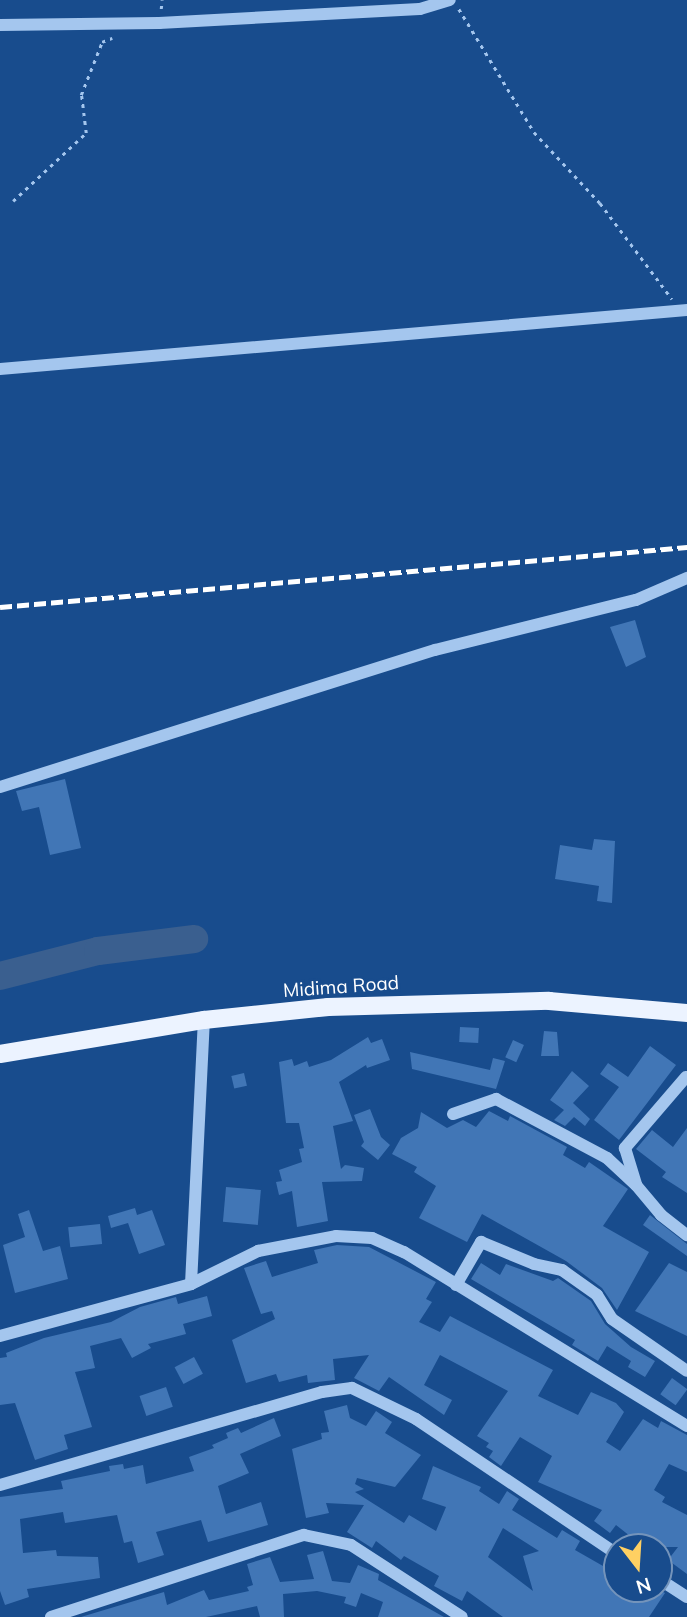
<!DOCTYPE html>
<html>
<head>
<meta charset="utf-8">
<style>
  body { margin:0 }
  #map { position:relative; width:687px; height:1617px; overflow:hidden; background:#184c8d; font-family:Mulish,sans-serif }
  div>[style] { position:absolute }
  .river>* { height:28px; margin:-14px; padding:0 14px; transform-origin:14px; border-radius:14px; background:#3a5f8f }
  .building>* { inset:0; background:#4176b6; transform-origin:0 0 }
  .path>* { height:2.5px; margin-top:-1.25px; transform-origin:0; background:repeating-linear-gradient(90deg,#a4c6ee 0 3.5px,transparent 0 8.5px) }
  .minor>* { height:12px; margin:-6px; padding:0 6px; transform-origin:6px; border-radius:6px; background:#a4c6ee }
  .major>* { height:18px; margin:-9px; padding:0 9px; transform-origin:9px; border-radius:9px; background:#ecf3ff }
  .rail>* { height:4.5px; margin-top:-2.25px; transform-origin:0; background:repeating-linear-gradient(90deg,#fff 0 12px,transparent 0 17px) }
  span { translate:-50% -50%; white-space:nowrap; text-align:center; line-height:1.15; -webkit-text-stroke:5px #184c8d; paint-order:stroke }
  .street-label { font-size:19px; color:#fff }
  .north { position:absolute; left:603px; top:1533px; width:70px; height:70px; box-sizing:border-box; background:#184c8d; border:2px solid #7494bb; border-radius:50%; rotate:163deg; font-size:19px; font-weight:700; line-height:28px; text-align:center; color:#fff }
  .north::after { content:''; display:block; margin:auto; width:24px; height:32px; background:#ffd062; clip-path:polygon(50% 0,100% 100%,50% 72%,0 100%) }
</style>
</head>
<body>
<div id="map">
  <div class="river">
    <i style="left:0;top:976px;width:101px;rotate:-14.3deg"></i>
    <i style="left:98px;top:951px;width:97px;rotate:-7.1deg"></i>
  </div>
  <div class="building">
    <i style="clip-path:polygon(635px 620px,646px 657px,626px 667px,610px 627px)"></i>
    <i style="clip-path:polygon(65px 779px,81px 848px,50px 855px,39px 807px,22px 811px,16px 791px)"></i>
    <i style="clip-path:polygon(594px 839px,615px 841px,612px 903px,597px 901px,599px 886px,555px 879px,560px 845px,592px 850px)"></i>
    <i style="left:460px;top:1027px;width:19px;height:15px;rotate:3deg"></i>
    <i style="clip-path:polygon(544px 1031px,557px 1032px,559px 1056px,541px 1056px)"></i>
    <i style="clip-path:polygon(368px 1037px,371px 1043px,382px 1039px,390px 1060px,367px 1068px,366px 1065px,339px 1082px,353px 1121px,333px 1126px,341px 1169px,345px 1165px,364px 1168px,362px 1181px,322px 1182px,328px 1221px,297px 1227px,292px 1191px,279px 1195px,276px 1182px,282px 1181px,279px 1170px,302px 1162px,299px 1149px,304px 1148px,299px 1123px,286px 1123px,279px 1062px,292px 1059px,294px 1066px,307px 1061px,309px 1067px,331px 1060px)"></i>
    <i style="left:513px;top:1040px;width:12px;height:19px;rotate:24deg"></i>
    <i style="clip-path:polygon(650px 1046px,676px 1065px,619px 1140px,594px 1120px,619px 1087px,600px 1074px,608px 1063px,628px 1077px)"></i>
    <i style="clip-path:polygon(410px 1052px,490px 1070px,493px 1058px,505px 1061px,496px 1089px,412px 1069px)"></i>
    <i style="clip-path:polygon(572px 1071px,589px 1086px,573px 1103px,590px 1119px,585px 1126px,574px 1117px,565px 1126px,554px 1120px,564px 1110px,550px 1100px)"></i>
    <i style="left:244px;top:1073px;width:13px;height:13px;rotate:77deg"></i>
    <i style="clip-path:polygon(370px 1109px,381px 1137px,390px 1145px,378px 1160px,361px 1146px,364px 1142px,354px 1115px)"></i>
    <i style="clip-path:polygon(489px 1111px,508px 1121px,510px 1116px,567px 1147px,563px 1155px,585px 1168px,589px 1162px,628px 1189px,603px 1226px,649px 1252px,617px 1310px,602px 1288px,566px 1261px,482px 1214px,467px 1242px,419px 1218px,436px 1186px,414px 1172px,417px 1167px,392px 1154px,401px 1138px,418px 1128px,421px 1112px,447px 1128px,463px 1120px,476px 1127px)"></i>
    <i style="clip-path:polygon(687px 1128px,687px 1193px,662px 1177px,666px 1172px,636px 1149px,652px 1130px,673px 1147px)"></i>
    <i style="left:226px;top:1187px;width:35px;height:35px;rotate:5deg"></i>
    <i style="clip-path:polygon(135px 1208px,137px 1215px,152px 1210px,165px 1245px,139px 1254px,128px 1223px,111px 1228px,108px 1216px)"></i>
    <i style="clip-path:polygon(29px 1210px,43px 1251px,60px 1246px,68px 1279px,15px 1293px,3px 1245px,25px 1237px,18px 1214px)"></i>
    <i style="clip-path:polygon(650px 1215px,687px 1244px,687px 1256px,643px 1225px)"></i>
    <i style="left:100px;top:1224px;width:20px;height:32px;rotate:84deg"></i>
    <i style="clip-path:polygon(337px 1245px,369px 1247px,436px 1282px,426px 1299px,432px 1302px,419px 1322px,440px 1332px,450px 1316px,553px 1370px,538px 1396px,578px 1415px,591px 1392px,616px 1403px,624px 1412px,606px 1442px,620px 1451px,643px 1419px,658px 1428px,661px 1421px,687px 1435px,687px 1472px,669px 1464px,654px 1490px,665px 1497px,662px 1502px,687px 1515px,687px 1574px,668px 1560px,678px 1547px,630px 1547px,635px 1540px,616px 1525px,610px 1533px,594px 1521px,602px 1510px,538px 1482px,552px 1456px,520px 1437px,501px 1466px,489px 1457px,493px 1451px,486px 1447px,489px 1443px,477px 1436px,508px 1391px,440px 1355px,424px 1385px,452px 1400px,444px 1415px,389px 1377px,379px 1391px,354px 1378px,369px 1355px,333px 1359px,335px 1380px,308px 1383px,307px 1375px,279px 1382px,276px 1374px,246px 1383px,232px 1340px,275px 1319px,272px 1311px,261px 1314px,244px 1268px,266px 1261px,272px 1277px,318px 1263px,314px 1250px)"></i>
    <i style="clip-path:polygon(481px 1263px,500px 1275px,506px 1264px,553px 1281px,558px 1278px,591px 1301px,605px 1324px,631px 1347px,655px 1361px,645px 1377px,628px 1367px,631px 1361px,607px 1346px,598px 1361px,572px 1345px,575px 1340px,471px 1279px)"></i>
    <i style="clip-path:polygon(669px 1263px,687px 1272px,687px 1336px,635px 1311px)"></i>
    <i style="clip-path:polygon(207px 1296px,212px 1316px,183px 1324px,186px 1334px,148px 1344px,151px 1348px,132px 1358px,121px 1338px,90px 1346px,95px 1368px,75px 1372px,92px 1427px,64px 1435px,68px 1449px,35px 1460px,15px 1403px,0 1405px,0 1358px,7px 1357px,6px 1353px,44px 1338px,111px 1322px,140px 1307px,176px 1297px,178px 1304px)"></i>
    <i style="left:194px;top:1357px;width:19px;height:22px;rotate:62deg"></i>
    <i style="left:672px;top:1378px;width:19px;height:20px;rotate:36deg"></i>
    <i style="left:166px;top:1387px;width:21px;height:28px;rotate:71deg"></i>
    <i style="clip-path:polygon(evenodd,347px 1405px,350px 1418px,366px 1426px,376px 1411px,392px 1422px,385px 1433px,421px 1455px,395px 1487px,357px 1478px,355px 1484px,364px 1489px,355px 1492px,404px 1523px,409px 1515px,436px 1531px,446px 1507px,422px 1499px,433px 1466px,481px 1487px,479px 1491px,499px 1504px,507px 1491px,519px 1499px,512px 1510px,557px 1538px,562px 1530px,580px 1541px,575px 1550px,617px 1574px,617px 1589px,658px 1589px,665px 1593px,649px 1617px,503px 1617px,467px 1591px,462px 1601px,434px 1586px,439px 1576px,404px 1556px,401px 1560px,376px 1541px,372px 1548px,347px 1532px,364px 1505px,326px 1503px,329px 1513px,306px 1518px,292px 1449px,322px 1439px,321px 1433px,329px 1432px,324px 1411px,347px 1405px,503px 1528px,539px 1551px,523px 1556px,533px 1591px,488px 1557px,503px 1528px)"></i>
    <i style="clip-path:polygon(274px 1418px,281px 1436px,240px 1454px,249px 1473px,218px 1486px,226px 1514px,261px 1502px,268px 1525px,208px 1542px,201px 1520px,156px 1532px,164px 1555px,138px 1563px,132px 1541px,124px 1543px,117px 1515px,65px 1523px,63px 1512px,20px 1519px,23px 1553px,56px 1550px,57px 1556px,98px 1557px,100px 1578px,27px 1589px,29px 1597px,5px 1605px,0 1591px,0 1497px,63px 1489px,61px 1481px,110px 1471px,109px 1466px,123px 1464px,124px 1469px,143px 1465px,146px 1484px,194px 1471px,189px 1457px,214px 1448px,212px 1445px,228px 1438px,226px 1433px,238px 1428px,241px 1433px)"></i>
    <i style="clip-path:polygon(323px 1551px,332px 1581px,350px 1583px,358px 1565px,379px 1574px,378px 1580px,444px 1617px,378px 1617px,383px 1602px,361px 1593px,356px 1607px,344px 1603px,346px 1597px,317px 1591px,283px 1594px,284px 1617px,260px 1617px,257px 1606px,206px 1617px,81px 1617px,164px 1592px,167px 1605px,204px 1590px,209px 1600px,249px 1591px,247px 1587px,253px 1585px,247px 1564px,270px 1557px,280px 1582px,314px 1579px,307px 1555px)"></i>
  </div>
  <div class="path">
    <i style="left:161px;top:9px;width:9px;rotate:-84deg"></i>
    <i style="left:459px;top:9px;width:144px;rotate:58.6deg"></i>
    <i style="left:534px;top:132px;width:97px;rotate:47.1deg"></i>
    <i style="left:600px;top:203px;width:120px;rotate:53.1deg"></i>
    <i style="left:13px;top:201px;width:100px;rotate:-43deg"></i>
    <i style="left:86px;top:133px;width:38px;rotate:-97deg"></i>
    <i style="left:81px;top:95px;width:57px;rotate:-68.4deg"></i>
    <i style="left:102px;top:42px;width:11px;rotate:-22deg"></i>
  </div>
  <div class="minor">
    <i style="left:0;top:25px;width:159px;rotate:-0.7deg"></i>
    <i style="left:159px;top:23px;width:261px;rotate:-3.1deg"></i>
    <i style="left:420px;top:9px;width:31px;rotate:-17deg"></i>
    <i style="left:0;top:369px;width:690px;rotate:-4.91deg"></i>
    <i style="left:0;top:787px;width:456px;rotate:-17.5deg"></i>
    <i style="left:435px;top:650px;width:207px;rotate:-14deg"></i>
    <i style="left:636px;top:600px;width:56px;rotate:-23.3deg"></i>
    <i style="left:686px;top:1077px;width:94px;rotate:130.7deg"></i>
    <i style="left:625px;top:1148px;width:39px;rotate:73deg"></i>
    <i style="left:636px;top:1185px;width:39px;rotate:50deg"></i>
    <i style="left:661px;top:1215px;width:33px;rotate:38deg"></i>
    <i style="left:453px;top:1114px;width:46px;rotate:-19.2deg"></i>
    <i style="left:496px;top:1099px;width:126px;rotate:28deg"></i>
    <i style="left:607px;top:1158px;width:40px;rotate:43deg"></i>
    <i style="left:191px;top:1284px;width:264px;rotate:-87.2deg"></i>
    <i style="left:456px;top:1285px;width:50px;rotate:-59.8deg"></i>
    <i style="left:481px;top:1242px;width:57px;rotate:22.5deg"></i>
    <i style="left:534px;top:1264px;width:29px;rotate:12deg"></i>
    <i style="left:562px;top:1270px;width:43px;rotate:35.5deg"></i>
    <i style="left:597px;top:1295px;width:28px;rotate:58deg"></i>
    <i style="left:612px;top:1319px;width:91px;rotate:34.7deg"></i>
    <i style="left:0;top:1336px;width:198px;rotate:-15.2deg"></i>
    <i style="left:191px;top:1284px;width:75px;rotate:-26.2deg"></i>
    <i style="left:258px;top:1251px;width:79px;rotate:-10.9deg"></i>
    <i style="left:336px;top:1236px;width:36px;rotate:3deg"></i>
    <i style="left:372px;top:1238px;width:35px;rotate:24deg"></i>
    <i style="left:404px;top:1252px;width:332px;rotate:31.6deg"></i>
    <i style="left:0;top:1485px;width:335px;rotate:-16.1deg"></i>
    <i style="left:322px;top:1392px;width:30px;rotate:-8deg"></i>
    <i style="left:352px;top:1388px;width:71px;rotate:25.8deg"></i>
    <i style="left:416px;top:1419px;width:242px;rotate:33.9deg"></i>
    <i style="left:659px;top:1579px;width:33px;rotate:33deg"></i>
    <i style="left:51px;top:1617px;width:266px;rotate:-18deg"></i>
    <i style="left:304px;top:1535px;width:48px;rotate:12deg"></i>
    <i style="left:351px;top:1545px;width:132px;rotate:33deg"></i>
  </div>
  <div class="major">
    <i style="left:0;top:1054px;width:207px;rotate:-9.5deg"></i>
    <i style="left:204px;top:1020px;width:125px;rotate:-6deg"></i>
    <i style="left:328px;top:1007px;width:221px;rotate:-1.6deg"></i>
    <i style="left:549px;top:1001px;width:139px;rotate:5deg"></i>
  </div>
  <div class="rail">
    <i style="left:0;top:607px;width:690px;rotate:-4.99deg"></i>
  </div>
  <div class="street-label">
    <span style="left:341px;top:987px;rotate:-4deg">Midima Road</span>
  </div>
  <div class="north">N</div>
</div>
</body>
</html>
